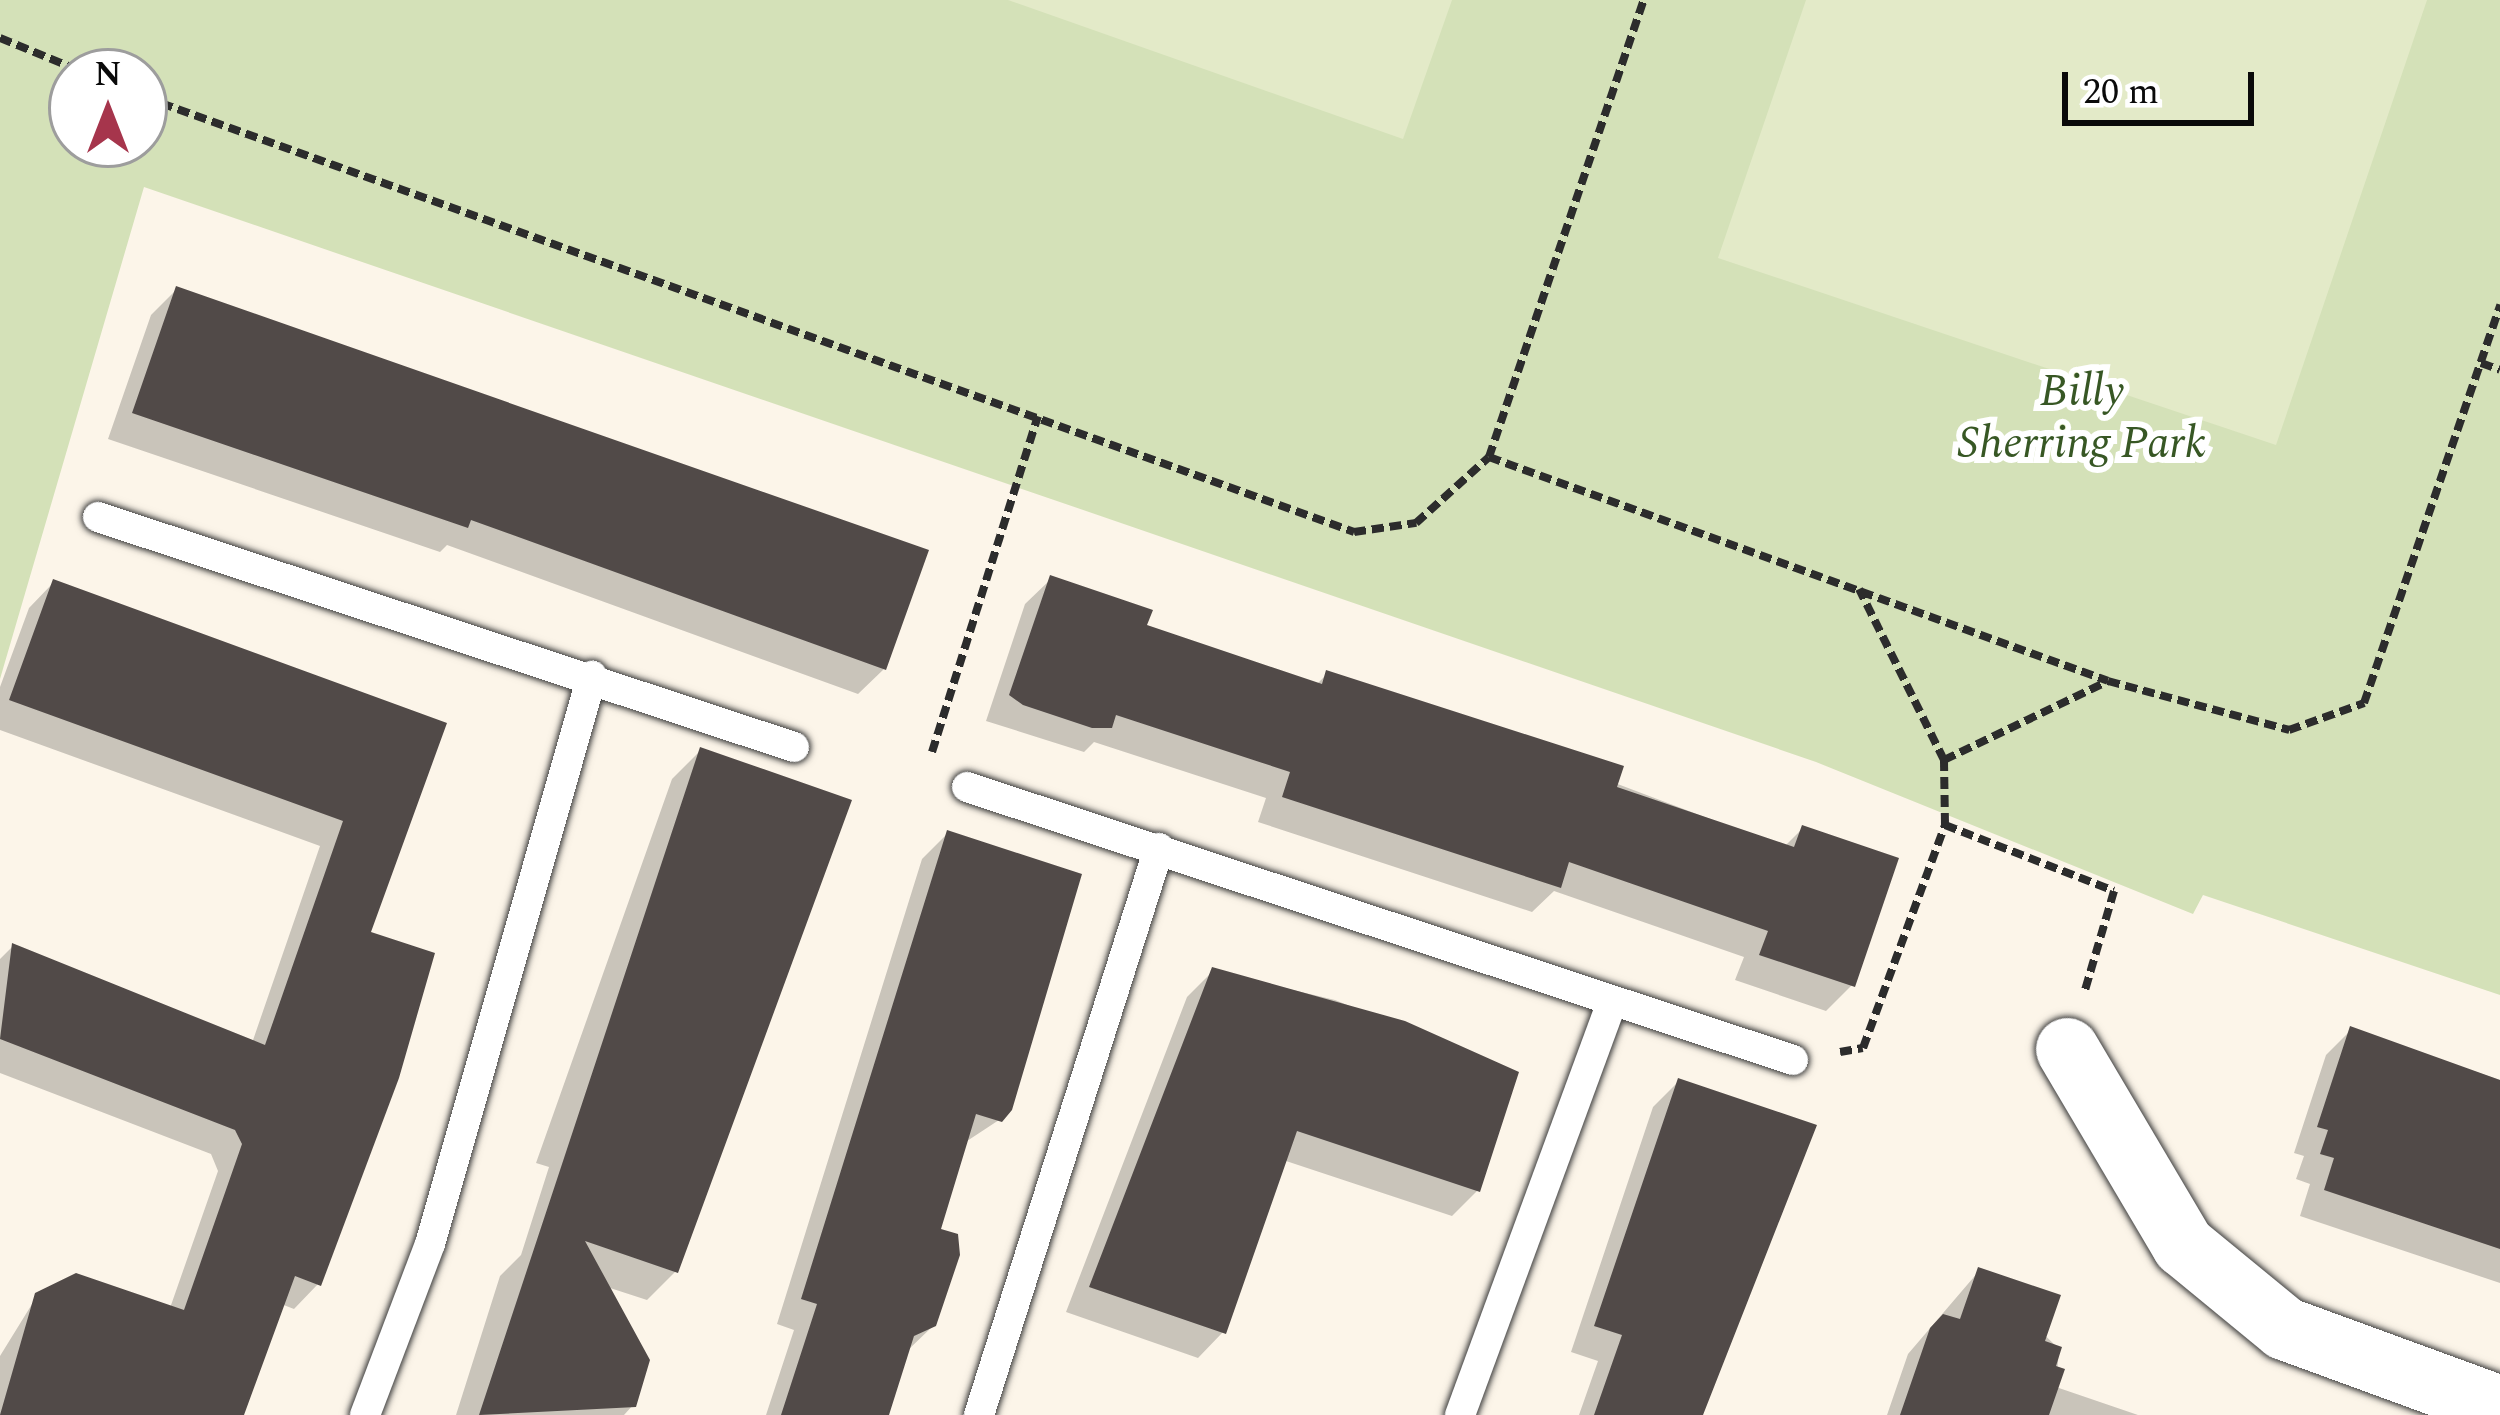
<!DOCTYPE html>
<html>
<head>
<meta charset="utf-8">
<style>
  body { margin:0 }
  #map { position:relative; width:2500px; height:1415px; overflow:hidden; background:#fcf5e9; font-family:Spectral,serif }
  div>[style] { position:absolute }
  .green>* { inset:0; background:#d4e1b8 }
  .pitch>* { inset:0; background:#e3eac8 }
  .shadow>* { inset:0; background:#0003 }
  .building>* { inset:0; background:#514a48 }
  .path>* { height:8px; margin-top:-4px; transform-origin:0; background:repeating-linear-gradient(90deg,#2c2c2c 0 12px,transparent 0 18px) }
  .roads { filter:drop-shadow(0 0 3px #3d3d3d) drop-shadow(0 0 3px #3d3d3d) }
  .service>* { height:30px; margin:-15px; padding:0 15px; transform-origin:15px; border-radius:15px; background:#fff }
  .minor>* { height:63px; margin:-31.5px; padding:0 31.5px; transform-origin:31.5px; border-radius:31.5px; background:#fff }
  span { translate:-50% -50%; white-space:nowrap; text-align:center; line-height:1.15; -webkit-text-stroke:12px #fff; paint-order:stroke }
  .park-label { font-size:45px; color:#375724; font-style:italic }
  .north { position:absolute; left:48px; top:48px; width:120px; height:120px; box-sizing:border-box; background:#fff; border:3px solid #9d9d9d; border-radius:50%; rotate:0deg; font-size:33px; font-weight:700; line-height:48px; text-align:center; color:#0a0a0a }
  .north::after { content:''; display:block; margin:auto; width:42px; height:54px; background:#a6354c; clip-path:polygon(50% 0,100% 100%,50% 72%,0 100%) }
  .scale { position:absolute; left:2062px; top:72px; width:192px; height:54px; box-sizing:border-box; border:6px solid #0a0a0a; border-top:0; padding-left:15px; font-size:36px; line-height:42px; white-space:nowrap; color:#0a0a0a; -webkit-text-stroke:9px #fff; paint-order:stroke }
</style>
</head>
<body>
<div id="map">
  <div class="green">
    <i style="clip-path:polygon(evenodd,0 0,2500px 0,2500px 995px,2203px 895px,2193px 914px,1816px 762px,144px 187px,0 679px,0 0,72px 72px,144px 72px,144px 144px,72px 144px,72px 72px)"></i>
  </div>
  <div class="pitch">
    <i style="clip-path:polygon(1008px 0,1452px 0,1403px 139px)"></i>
    <i style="clip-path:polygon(1806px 0,2427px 0,2276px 445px,1718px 258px)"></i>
  </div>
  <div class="shadow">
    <i style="clip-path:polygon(177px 289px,884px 669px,858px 694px,447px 545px,440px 552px,108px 439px,151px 315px)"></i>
    <i style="clip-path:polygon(1051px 579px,1144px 627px,1315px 686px,1327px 674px,1784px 847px,1803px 828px,1852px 985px,1826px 1011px,1735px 980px,1744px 957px,1554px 891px,1532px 912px,1258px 822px,1266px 798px,1094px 742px,1084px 752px,986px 721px,1025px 604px)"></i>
    <i style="clip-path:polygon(53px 583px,443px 725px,367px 933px,318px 1284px,294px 1309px,281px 1304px,241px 1415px,0 1415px,0 1356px,37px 1296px,170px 1308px,218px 1171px,211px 1154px,0 1073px,0 959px,13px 946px,252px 1043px,320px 846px,0 730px,0 687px,29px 608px)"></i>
    <i style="clip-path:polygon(701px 750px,676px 1271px,647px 1300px,607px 1287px,633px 1405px,624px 1415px,456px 1415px,500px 1276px,521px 1255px,549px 1167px,536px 1163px,672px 779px)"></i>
    <i style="clip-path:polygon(947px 834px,999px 1120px,964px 1143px,937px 1230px,934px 1325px,907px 1351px,878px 1415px,766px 1415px,794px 1330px,777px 1324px,922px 859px)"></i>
    <i style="clip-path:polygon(1213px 971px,1335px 1000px,1516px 1073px,1477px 1191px,1452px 1216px,1283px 1160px,1223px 1332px,1198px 1358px,1066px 1312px,1187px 997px)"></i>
    <i style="clip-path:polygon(2351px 1030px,2500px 1080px,2500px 1283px,2300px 1216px,2310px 1184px,2296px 1179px,2304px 1156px,2294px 1153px,2326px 1055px)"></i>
    <i style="clip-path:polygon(1679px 1081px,1701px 1415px,1579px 1415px,1598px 1361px,1571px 1352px,1653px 1107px)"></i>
    <i style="clip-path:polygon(1979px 1271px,2059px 1349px,2056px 1387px,2138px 1415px,1887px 1415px,1908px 1354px)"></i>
  </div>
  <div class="building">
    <i style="clip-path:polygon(176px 286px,929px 550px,886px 670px,471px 520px,468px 528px,132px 413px)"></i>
    <i style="clip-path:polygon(1050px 575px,1153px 610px,1147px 625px,1322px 684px,1326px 670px,1624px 766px,1617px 787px,1794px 847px,1802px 825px,1899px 858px,1855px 987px,1759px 955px,1768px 931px,1569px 862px,1561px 888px,1282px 797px,1290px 772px,1116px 715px,1112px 728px,1092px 728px,1023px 705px,1009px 695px)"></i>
    <i style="clip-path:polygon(53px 579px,447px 723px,371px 932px,435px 953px,399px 1078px,321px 1286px,295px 1276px,244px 1415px,0 1415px,35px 1293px,76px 1273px,184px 1310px,242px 1144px,235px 1130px,0 1039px,12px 943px,265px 1045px,343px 821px,9px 700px)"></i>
    <i style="clip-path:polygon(700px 747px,852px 800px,678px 1273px,585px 1241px,650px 1360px,636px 1407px,479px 1415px)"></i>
    <i style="clip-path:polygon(947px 830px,1082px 874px,1012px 1110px,1002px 1122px,976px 1114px,941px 1229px,958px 1234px,960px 1255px,936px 1326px,914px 1336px,889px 1415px,781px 1415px,817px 1304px,801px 1299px)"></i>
    <i style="clip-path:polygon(1212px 967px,1405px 1021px,1519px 1072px,1480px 1192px,1297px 1131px,1226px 1334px,1089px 1287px)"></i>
    <i style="clip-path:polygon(2350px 1026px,2500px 1080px,2500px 1249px,2324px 1190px,2334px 1158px,2320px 1154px,2328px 1130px,2317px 1127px)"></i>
    <i style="clip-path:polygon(1678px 1078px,1817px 1125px,1703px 1415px,1594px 1415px,1622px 1335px,1594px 1326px)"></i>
    <i style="clip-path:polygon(1978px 1267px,2061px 1295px,2045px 1341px,2062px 1347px,2056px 1366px,2065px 1369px,2049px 1415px,1900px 1415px,1930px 1328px,1943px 1314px,1960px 1319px)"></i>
  </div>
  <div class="path">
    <i style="left:0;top:38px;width:90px;rotate:22.3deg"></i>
    <i style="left:144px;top:97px;width:1286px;rotate:19.77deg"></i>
    <i style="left:1354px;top:532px;width:63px;rotate:-8.3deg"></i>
    <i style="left:1416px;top:523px;width:98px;rotate:-42.1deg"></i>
    <i style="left:1489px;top:457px;width:483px;rotate:-71.3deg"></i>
    <i style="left:2481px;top:363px;width:20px;rotate:20deg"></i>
    <i style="left:1489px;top:457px;width:658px;rotate:19.89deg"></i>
    <i style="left:2108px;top:681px;width:188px;rotate:15.1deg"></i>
    <i style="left:2289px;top:730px;width:80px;rotate:-19.8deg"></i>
    <i style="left:2364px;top:703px;width:421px;rotate:-71.1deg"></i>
    <i style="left:932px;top:752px;width:352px;rotate:-72.5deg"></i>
    <i style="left:1944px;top:760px;width:182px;rotate:-25.7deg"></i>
    <i style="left:1945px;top:825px;width:181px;rotate:21.3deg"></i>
    <i style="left:2114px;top:891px;width:103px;rotate:106.3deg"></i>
    <i style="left:1840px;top:1052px;width:23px;rotate:-10deg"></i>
    <i style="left:1863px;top:1048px;width:238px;rotate:-69.8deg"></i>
    <i style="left:1945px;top:825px;width:65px;rotate:-90.9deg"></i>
    <i style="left:1944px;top:760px;width:191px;rotate:-116.4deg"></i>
  </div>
  <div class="roads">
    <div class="service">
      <i style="left:98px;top:517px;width:733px;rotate:18.29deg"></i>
      <i style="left:967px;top:787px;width:870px;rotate:18.29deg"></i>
      <i style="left:365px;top:1415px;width:183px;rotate:-69.2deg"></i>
      <i style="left:430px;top:1244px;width:591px;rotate:-74.08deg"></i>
      <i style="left:979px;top:1415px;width:595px;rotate:-72.39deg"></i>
      <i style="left:1460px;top:1415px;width:434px;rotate:-69.8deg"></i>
    </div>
    <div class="minor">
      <i style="left:2067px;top:1049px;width:228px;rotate:59.4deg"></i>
      <i style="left:2183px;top:1245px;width:131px;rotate:39.4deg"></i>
      <i style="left:2284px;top:1328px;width:230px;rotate:20.1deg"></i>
    </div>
  </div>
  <div class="park-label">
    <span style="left:2082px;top:418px">Billy<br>Sherring Park</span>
  </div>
  <div class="north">N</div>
  <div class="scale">20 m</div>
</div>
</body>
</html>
